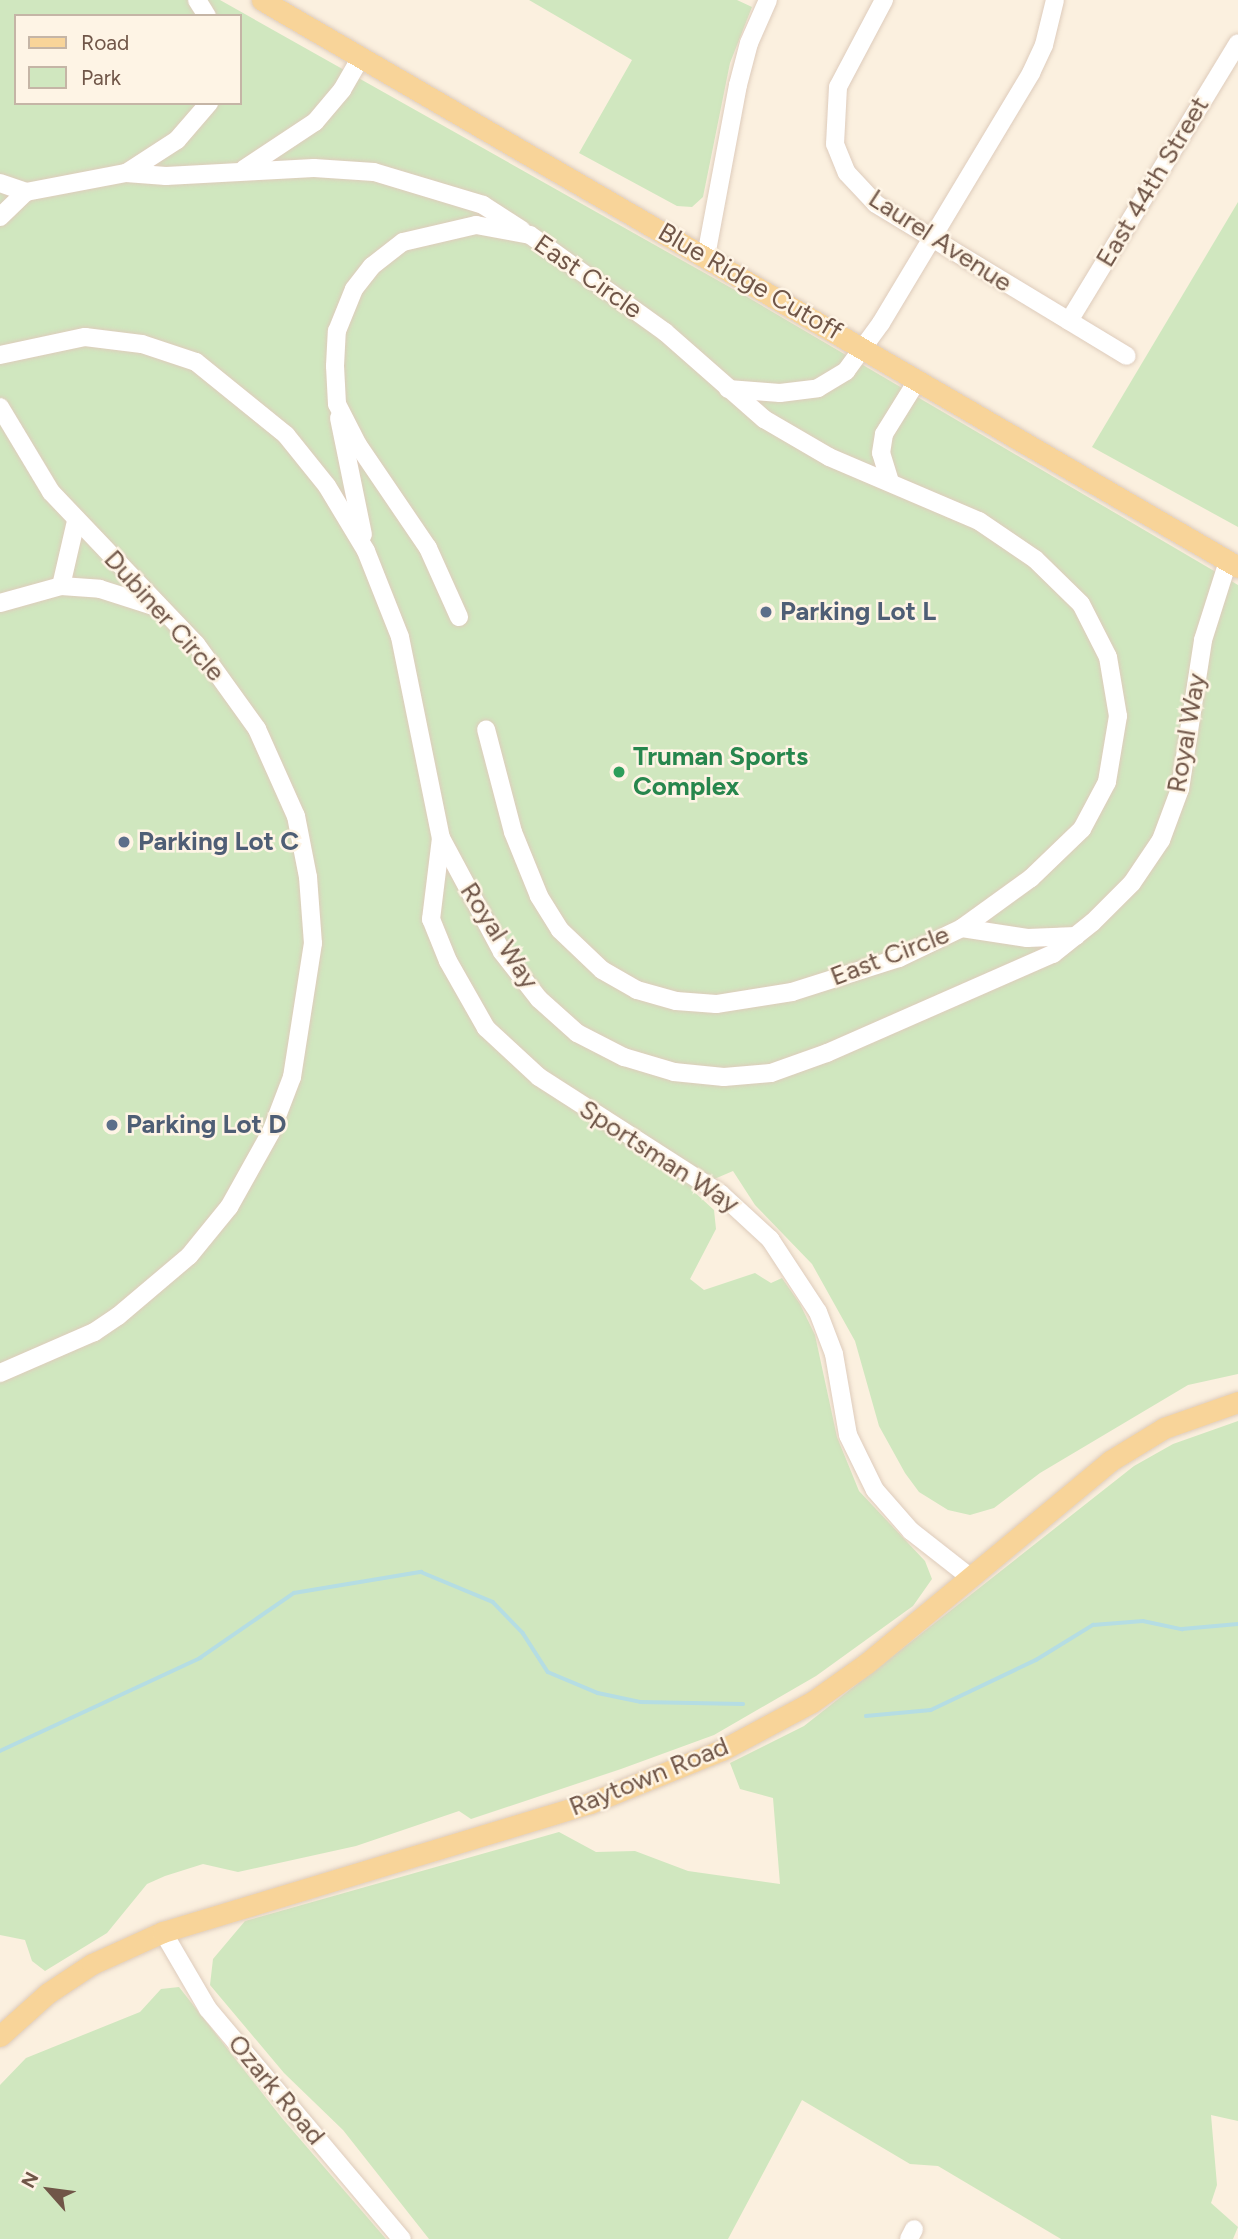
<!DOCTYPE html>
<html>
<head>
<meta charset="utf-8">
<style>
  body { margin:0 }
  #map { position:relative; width:1238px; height:2239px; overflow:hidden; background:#fbf0df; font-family:Figtree,sans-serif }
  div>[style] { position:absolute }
  .green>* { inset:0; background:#d0e7bf }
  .stream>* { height:3.5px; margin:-1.75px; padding:0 1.75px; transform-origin:1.75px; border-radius:1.75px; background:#b5dde3 }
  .roads { filter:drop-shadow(0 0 2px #deccbc) drop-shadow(0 0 2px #deccbc) }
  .minor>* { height:18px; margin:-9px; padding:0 9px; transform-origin:9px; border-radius:9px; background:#fff }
  .major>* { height:21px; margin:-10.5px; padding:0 10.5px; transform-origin:10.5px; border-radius:10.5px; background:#f8d499 }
  .dots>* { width:19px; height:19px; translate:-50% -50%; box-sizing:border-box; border:4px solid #fef4e5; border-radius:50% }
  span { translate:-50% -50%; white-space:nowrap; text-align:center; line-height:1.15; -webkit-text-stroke:5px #fef4e5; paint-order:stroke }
  .street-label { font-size:26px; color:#705648 }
  .service-label { font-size:26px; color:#4e5e75; font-weight:700 }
  .left { translate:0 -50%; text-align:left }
  .leisure-label { font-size:26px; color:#27864d; font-weight:700 }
  .legend { position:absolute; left:14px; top:14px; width:228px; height:91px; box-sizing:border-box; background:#fef4e5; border:2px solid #c5b5a6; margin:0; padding:9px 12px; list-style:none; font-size:21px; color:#705648 }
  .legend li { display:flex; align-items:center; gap:14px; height:35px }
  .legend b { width:35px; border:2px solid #c5b5a6 }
  .north { position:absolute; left:14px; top:2155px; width:70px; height:70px; -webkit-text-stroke:5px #fef4e5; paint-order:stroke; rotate:298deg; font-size:19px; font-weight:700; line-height:28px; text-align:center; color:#705648 }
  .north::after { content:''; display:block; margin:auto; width:24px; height:32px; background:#705648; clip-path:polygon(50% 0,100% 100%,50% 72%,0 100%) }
</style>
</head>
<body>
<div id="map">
  <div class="green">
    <i style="clip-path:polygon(evenodd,0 0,220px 0,749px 298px,1238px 585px,1238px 1374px,1188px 1385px,1040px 1473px,994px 1508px,970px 1515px,948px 1510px,919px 1492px,905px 1473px,879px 1426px,855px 1341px,812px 1264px,755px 1205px,733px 1171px,691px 1189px,714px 1210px,716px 1229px,690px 1279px,704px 1290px,755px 1273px,771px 1283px,782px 1278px,800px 1304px,815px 1335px,837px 1437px,859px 1491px,925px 1561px,932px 1579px,913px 1606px,816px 1676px,714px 1735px,621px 1769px,471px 1819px,459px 1811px,356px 1846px,238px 1872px,203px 1864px,165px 1876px,147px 1884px,107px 1933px,45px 1971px,32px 1961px,25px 1940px,0 1935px,0 0,16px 16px,240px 16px,240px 103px,16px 103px,16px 16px)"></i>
    <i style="clip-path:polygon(529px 0,737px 0,752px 7px,730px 63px,703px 197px,692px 207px,677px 206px,579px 153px,632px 60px)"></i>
    <i style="clip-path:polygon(1238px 202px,1238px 527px,1092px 447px)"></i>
    <i style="clip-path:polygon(1238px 1421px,1238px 2121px,1211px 2115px,1217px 2185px,1211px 2203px,1238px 2227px,1233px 2239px,1061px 2239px,938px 2166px,910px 2164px,802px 2100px,728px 2239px,429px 2239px,343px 2130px,284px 2073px,210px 1985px,213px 1959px,245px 1921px,559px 1832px,596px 1852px,635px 1851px,688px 1871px,780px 1884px,773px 1798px,740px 1789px,730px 1763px,804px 1726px,1134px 1466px,1173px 1444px)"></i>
    <i style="clip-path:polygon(179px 1987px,281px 2117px,386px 2239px,0 2239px,0 2085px,26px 2058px,140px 2012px,161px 1989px)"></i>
  </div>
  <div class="stream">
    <i style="left:866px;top:1716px;width:65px;rotate:-5.3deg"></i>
    <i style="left:931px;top:1710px;width:116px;rotate:-25.5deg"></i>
    <i style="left:1036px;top:1660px;width:67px;rotate:-31.6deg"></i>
    <i style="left:1093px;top:1625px;width:50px;rotate:-4.6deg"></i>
    <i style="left:1143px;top:1621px;width:40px;rotate:12deg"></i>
    <i style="left:1182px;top:1629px;width:56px;rotate:-5.1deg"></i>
    <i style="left:0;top:1751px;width:221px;rotate:-24.9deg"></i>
    <i style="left:200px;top:1658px;width:114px;rotate:-34.7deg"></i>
    <i style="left:294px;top:1593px;width:129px;rotate:-9.4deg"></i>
    <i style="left:421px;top:1572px;width:78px;rotate:22.6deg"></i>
    <i style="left:493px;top:1602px;width:43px;rotate:45.9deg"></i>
    <i style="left:523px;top:1633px;width:46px;rotate:57.3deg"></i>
    <i style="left:548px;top:1672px;width:54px;rotate:22.8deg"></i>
    <i style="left:598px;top:1693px;width:44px;rotate:11.8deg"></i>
    <i style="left:641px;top:1702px;width:102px;rotate:1.1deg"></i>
  </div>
  <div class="roads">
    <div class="minor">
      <i style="left:197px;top:0;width:19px;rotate:58deg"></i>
      <i style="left:884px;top:0;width:98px;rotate:117.9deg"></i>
      <i style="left:838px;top:87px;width:57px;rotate:93deg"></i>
      <i style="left:835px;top:144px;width:31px;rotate:68deg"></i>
      <i style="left:847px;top:173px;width:42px;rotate:46.9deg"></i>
      <i style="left:876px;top:204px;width:293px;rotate:31.2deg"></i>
      <i style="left:244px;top:169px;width:85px;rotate:-33.5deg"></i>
      <i style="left:315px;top:122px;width:42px;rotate:-49.8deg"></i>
      <i style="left:342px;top:90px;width:38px;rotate:-60deg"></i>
      <i style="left:126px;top:173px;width:40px;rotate:4.3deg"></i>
      <i style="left:166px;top:176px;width:148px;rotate:-3.1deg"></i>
      <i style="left:314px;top:168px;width:60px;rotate:3.8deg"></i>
      <i style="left:374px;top:172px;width:114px;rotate:16.8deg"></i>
      <i style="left:483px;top:205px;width:46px;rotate:32.7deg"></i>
      <i style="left:0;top:183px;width:28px;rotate:19deg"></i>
      <i style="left:26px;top:192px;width:102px;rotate:-10.8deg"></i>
      <i style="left:126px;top:173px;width:61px;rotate:-32.9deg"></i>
      <i style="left:177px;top:140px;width:49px;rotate:-49.1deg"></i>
      <i style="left:0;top:217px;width:36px;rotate:-44deg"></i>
      <i style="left:706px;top:256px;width:174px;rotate:-79.4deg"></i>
      <i style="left:738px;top:85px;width:43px;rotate:-75.3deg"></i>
      <i style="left:749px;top:43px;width:47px;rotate:-66.2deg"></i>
      <i style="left:1069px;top:321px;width:325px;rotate:-58.7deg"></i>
      <i style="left:0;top:355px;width:87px;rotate:-12deg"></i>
      <i style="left:85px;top:337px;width:57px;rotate:7deg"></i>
      <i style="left:142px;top:344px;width:57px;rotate:18.4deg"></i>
      <i style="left:196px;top:362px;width:116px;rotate:39deg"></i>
      <i style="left:286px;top:435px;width:65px;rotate:51.2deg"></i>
      <i style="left:327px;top:486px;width:76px;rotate:59deg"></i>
      <i style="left:366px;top:551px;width:92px;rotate:68.4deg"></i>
      <i style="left:400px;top:637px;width:205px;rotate:78.5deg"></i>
      <i style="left:441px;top:838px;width:129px;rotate:61.8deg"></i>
      <i style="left:502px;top:952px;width:60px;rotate:51.8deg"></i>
      <i style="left:539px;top:999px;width:51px;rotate:41.8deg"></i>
      <i style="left:577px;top:1033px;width:53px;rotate:27.1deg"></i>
      <i style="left:624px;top:1057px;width:52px;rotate:16.7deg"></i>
      <i style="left:674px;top:1072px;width:50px;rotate:5.7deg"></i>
      <i style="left:724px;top:1077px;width:47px;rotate:-4.9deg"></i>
      <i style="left:771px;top:1073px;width:59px;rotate:-19.7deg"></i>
      <i style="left:827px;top:1053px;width:247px;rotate:-23.7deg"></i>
      <i style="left:1053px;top:954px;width:51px;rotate:-38.7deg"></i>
      <i style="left:1093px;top:922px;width:55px;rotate:-45deg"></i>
      <i style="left:1132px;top:883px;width:52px;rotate:-56deg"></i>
      <i style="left:1161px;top:840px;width:54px;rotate:-69.6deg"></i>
      <i style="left:1180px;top:789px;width:151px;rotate:-81.2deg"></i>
      <i style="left:1203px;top:640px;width:83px;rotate:-72.4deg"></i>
      <i style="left:728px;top:389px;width:52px;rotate:4.4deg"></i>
      <i style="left:780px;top:393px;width:38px;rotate:-7deg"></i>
      <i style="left:818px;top:388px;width:33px;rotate:-31deg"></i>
      <i style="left:846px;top:371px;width:59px;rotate:-53.9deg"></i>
      <i style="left:881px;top:323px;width:292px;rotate:-59deg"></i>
      <i style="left:1031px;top:73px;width:31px;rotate:-65deg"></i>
      <i style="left:1044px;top:45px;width:46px;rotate:-76.3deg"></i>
      <i style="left:0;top:407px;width:99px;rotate:59deg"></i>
      <i style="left:51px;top:492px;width:210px;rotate:46.4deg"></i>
      <i style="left:196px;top:644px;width:105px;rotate:54.3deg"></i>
      <i style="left:257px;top:729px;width:95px;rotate:65.9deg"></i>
      <i style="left:296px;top:816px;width:62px;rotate:78.9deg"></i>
      <i style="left:308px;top:877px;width:66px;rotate:85.7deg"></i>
      <i style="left:313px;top:943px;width:136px;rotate:98.9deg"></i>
      <i style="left:292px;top:1077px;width:59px;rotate:110.9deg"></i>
      <i style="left:271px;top:1132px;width:86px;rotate:119.2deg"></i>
      <i style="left:229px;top:1207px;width:63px;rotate:129.2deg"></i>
      <i style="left:189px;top:1256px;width:93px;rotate:139.8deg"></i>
      <i style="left:118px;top:1316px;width:29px;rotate:146deg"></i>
      <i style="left:94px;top:1332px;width:103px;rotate:156.4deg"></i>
      <i style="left:339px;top:418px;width:119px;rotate:78.4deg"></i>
      <i style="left:890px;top:482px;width:30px;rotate:-107deg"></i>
      <i style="left:881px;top:453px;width:19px;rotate:-81deg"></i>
      <i style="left:884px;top:434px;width:62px;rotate:-58.1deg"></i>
      <i style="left:61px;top:586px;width:39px;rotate:4deg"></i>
      <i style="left:100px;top:589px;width:63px;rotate:17.6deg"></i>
      <i style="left:0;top:603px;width:63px;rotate:-15.6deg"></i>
      <i style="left:61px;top:586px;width:67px;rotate:-77deg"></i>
      <i style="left:459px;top:617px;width:76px;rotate:-114.2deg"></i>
      <i style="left:428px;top:548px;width:125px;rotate:-124.2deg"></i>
      <i style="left:358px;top:445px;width:46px;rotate:-117.1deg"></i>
      <i style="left:337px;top:404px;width:38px;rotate:-93deg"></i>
      <i style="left:335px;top:366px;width:35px;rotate:-87deg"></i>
      <i style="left:337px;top:331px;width:45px;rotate:-68deg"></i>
      <i style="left:354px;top:289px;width:29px;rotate:-52deg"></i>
      <i style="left:372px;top:266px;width:39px;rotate:-38deg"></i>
      <i style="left:403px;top:242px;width:75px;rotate:-13.1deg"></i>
      <i style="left:476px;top:225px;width:55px;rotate:10.5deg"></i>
      <i style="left:530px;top:235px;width:166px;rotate:35.7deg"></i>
      <i style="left:665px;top:332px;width:132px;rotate:41.3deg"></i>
      <i style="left:764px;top:419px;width:75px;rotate:30.3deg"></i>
      <i style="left:829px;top:457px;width:163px;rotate:23.1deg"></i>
      <i style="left:979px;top:521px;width:68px;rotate:34.2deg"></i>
      <i style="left:1035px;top:559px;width:64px;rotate:44.4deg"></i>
      <i style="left:1081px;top:604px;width:59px;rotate:63deg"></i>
      <i style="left:1108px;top:657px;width:60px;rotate:80.4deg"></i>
      <i style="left:1118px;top:716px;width:67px;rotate:99.5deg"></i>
      <i style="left:1107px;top:782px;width:53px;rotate:118deg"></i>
      <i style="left:1082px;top:829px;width:71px;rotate:136.1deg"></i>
      <i style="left:1031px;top:878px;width:85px;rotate:144.1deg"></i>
      <i style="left:962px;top:928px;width:70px;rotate:154.5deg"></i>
      <i style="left:899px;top:958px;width:112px;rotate:162.4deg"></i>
      <i style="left:792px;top:992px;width:77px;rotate:171deg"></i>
      <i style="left:716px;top:1004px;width:40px;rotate:-175.7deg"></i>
      <i style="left:676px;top:1001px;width:41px;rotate:-164.2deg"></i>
      <i style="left:637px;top:990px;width:40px;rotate:-150.3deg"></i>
      <i style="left:602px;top:970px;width:58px;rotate:-136.4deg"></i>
      <i style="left:560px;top:930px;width:40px;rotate:-122deg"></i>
      <i style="left:539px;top:896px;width:69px;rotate:-112.1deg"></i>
      <i style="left:513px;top:832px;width:106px;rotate:-104.7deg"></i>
      <i style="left:441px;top:838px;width:82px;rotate:97deg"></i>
      <i style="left:431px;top:919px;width:45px;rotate:68deg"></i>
      <i style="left:448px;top:961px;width:77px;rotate:60.4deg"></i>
      <i style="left:486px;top:1028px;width:72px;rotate:42.8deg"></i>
      <i style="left:539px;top:1077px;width:216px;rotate:32.7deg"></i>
      <i style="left:721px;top:1194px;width:67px;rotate:42.6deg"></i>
      <i style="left:770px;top:1239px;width:87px;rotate:56.7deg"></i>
      <i style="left:818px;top:1312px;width:45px;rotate:69.1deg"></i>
      <i style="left:834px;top:1354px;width:82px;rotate:80.2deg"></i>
      <i style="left:848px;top:1435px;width:61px;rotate:63.9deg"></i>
      <i style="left:875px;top:1490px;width:55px;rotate:48.7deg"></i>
      <i style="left:911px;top:1531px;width:76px;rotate:38.1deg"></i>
      <i style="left:962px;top:928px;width:66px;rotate:8.7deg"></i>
      <i style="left:1027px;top:938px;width:49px;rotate:-2.3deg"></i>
      <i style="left:163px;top:1932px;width:89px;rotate:59.7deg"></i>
      <i style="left:208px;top:2009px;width:301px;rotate:49.9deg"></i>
      <i style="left:909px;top:2239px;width:11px;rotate:-63deg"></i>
    </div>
    <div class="major">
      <i style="left:262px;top:0;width:1129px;rotate:30.15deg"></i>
      <i style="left:0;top:2036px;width:64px;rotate:-41.9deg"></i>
      <i style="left:48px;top:1993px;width:53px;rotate:-33.4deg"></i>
      <i style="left:92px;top:1964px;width:78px;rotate:-24.3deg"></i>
      <i style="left:163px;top:1932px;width:446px;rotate:-16.8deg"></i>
      <i style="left:590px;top:1803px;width:142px;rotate:-21.9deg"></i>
      <i style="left:722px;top:1750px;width:102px;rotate:-28.1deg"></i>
      <i style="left:812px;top:1702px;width:67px;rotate:-35.3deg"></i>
      <i style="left:867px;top:1663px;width:316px;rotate:-39.7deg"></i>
      <i style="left:1110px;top:1461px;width:63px;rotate:-31.4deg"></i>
      <i style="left:1164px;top:1428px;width:78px;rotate:-19.4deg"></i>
    </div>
  </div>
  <div class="dots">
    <i style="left:766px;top:612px;background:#5c6f8a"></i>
    <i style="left:619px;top:772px;background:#2e9e5b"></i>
    <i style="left:124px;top:842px;background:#5c6f8a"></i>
    <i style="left:112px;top:1125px;background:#5c6f8a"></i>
  </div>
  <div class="street-label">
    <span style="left:1153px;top:182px;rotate:-59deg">East 44th Street</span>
    <span style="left:940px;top:241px;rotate:33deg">Laurel Avenue</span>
    <span style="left:588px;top:277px;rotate:35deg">East Circle</span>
    <span style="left:750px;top:282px;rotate:30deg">Blue Ridge Cutoff</span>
    <span style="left:164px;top:616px;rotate:48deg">Dubiner Circle</span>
    <span style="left:1187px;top:733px;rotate:-80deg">Royal Way</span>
    <span style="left:499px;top:936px;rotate:57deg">Royal Way</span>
    <span style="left:890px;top:956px;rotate:-21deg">East Circle</span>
    <span style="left:659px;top:1157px;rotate:33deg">Sportsman Way</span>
    <span style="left:649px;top:1777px;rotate:-22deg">Raytown Road</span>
    <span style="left:276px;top:2090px;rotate:50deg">Ozark Road</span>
  </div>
  <div class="service-label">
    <span class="left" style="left:780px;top:612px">Parking Lot L</span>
    <span class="left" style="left:138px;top:842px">Parking Lot C</span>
    <span class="left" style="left:126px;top:1125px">Parking Lot D</span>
  </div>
  <div class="leisure-label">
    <span class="left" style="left:633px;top:772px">Truman Sports<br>Complex</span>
  </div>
  <ul class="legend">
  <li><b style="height:9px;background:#f8d499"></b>Road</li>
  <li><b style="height:19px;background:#d0e7bf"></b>Park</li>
  </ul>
  <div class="north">N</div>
</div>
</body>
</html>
